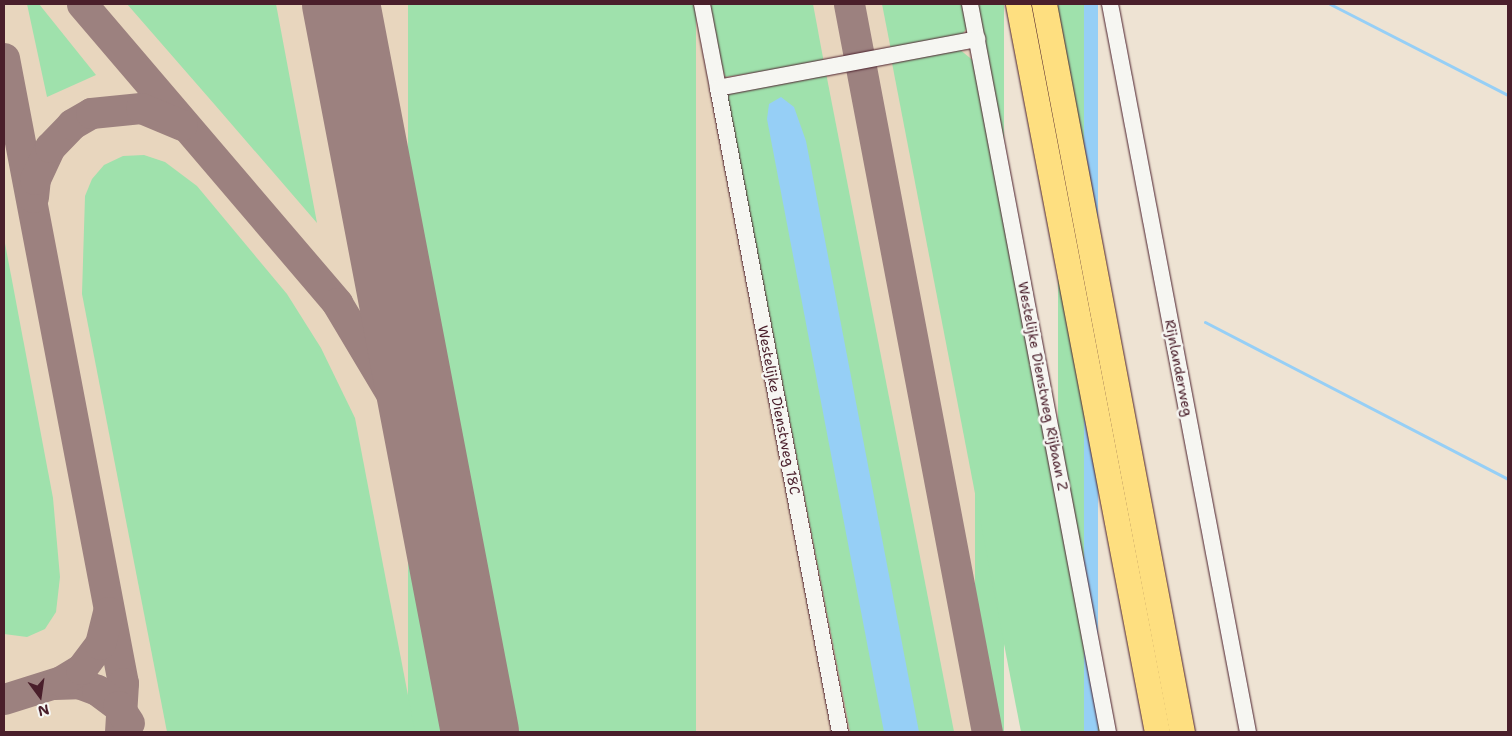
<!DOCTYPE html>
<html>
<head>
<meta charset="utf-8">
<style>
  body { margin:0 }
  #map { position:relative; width:1512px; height:736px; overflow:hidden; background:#eee3d3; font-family:"Shantell Sans",sans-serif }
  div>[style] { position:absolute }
  .built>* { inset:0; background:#e8d6be; transform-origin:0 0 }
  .green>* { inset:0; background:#9fe1ac; transform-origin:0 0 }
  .water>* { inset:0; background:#96cff6; transform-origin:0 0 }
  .stream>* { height:3px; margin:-1.5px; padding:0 1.5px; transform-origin:1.5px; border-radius:1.5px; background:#96cff6 }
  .taxiway>* { height:31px; margin:-15.5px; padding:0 15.5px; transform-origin:15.5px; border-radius:15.5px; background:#9c817f }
  .runway>* { height:78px; margin:-39px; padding:0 39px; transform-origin:39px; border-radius:39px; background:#9c817f }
  .roads { filter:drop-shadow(0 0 1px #4a1f2b) drop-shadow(0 0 1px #4a1f2b) }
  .minor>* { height:16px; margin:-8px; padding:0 8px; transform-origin:8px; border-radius:8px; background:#f6f6f2 }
  .highway>* { height:25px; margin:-12.5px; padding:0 12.5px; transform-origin:12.5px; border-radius:12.5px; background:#fedf80 }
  span { translate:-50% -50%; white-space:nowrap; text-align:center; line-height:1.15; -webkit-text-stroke:5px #f6f6f2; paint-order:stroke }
  .street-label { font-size:14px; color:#4a1f2b }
  .frame { position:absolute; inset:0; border:5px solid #4a1f2b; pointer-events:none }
  .north { position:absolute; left:15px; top:671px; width:50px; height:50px; -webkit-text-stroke:4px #f6f6f2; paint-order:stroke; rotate:166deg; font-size:14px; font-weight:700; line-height:20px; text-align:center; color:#4a1f2b }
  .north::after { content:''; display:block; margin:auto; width:18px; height:22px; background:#4a1f2b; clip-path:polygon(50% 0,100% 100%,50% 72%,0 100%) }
</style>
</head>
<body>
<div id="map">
  <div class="built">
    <i style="left:4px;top:4px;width:974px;height:728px"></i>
  </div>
  <div class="green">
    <i style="clip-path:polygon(27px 4px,39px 4px,96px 75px,47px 97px)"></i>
    <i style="clip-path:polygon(127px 4px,276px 4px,317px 223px,215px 105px)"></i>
    <i style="left:408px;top:4px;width:288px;height:741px"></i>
    <i style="clip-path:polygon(706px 4px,813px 4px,824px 63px,725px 77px)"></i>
    <i style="clip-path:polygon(882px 4px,965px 4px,968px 26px,962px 35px,891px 50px)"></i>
    <i style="left:975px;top:4px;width:29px;height:741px"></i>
    <i style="left:1058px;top:4px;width:26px;height:741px"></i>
    <i style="clip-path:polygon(959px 49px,975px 62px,1104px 732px,1021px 732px,892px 63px)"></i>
    <i style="left:826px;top:73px;width:671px;height:102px;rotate:79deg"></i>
    <i style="clip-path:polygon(144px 155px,165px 162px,197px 186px,287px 294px,321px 348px,355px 418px,415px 732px,167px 732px,82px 294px,85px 196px,92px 179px,104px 165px,123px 156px)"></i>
    <i style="clip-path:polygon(4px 238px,53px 498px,60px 577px,56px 612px,45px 629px,27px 637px,4px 634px)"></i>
  </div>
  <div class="water">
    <i style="left:1084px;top:4px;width:14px;height:741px"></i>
    <i style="clip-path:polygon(781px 97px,794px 107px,806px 141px,919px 732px,884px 732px,767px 119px,769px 104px)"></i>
  </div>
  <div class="stream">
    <i style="left:1330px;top:4px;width:200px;rotate:27.1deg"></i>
    <i style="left:1205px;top:322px;width:341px;rotate:27.4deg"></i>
  </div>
  <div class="taxiway">
    <i style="left:82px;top:4px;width:393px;rotate:49.5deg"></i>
    <i style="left:337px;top:303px;width:109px;rotate:59.2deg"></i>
    <i style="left:393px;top:397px;width:135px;rotate:69.7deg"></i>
    <i style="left:849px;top:4px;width:741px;rotate:79.27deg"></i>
    <i style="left:4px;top:58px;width:636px;rotate:79.22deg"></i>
    <i style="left:123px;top:683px;width:49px;rotate:93.5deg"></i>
    <i style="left:33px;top:197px;width:18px;rotate:-84deg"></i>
    <i style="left:35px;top:179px;width:35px;rotate:-65deg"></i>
    <i style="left:50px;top:147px;width:32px;rotate:-46deg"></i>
    <i style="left:72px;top:124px;width:22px;rotate:-30deg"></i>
    <i style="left:91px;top:113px;width:50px;rotate:-5.7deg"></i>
    <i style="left:141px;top:108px;width:44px;rotate:22.5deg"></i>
    <i style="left:54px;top:684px;width:24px;rotate:-2deg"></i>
    <i style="left:78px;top:683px;width:20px;rotate:20deg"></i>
    <i style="left:97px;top:690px;width:26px;rotate:37deg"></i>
    <i style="left:118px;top:706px;width:20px;rotate:57deg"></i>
    <i style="left:4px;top:699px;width:60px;rotate:-17.5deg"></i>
    <i style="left:61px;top:681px;width:23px;rotate:-31deg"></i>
    <i style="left:81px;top:669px;width:31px;rotate:-53deg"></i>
    <i style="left:100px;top:644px;width:33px;rotate:-76deg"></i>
  </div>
  <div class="runway">
    <i style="left:341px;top:4px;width:741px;rotate:79.19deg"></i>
  </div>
  <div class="roads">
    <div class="minor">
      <i style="left:702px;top:4px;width:86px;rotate:79.2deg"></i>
      <i style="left:970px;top:4px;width:741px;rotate:79.27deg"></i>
      <i style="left:1110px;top:4px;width:741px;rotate:79.27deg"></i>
      <i style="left:840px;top:732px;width:655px;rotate:-100.73deg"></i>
      <i style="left:718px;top:88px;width:264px;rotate:-10.7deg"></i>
    </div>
    <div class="highway">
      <i style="left:1018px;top:4px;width:741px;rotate:79.19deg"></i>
      <i style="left:1044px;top:4px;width:741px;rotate:79.27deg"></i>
    </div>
  </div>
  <div class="street-label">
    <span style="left:1179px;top:368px;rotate:79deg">Rijnlanderweg</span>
    <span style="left:1043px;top:386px;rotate:79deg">Westelijke Dienstweg Rijbaan Z</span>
    <span style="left:779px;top:410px;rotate:79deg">Westelijke Dienstweg 18C</span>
  </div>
  <div class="frame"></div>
  <div class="north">N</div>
</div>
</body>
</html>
